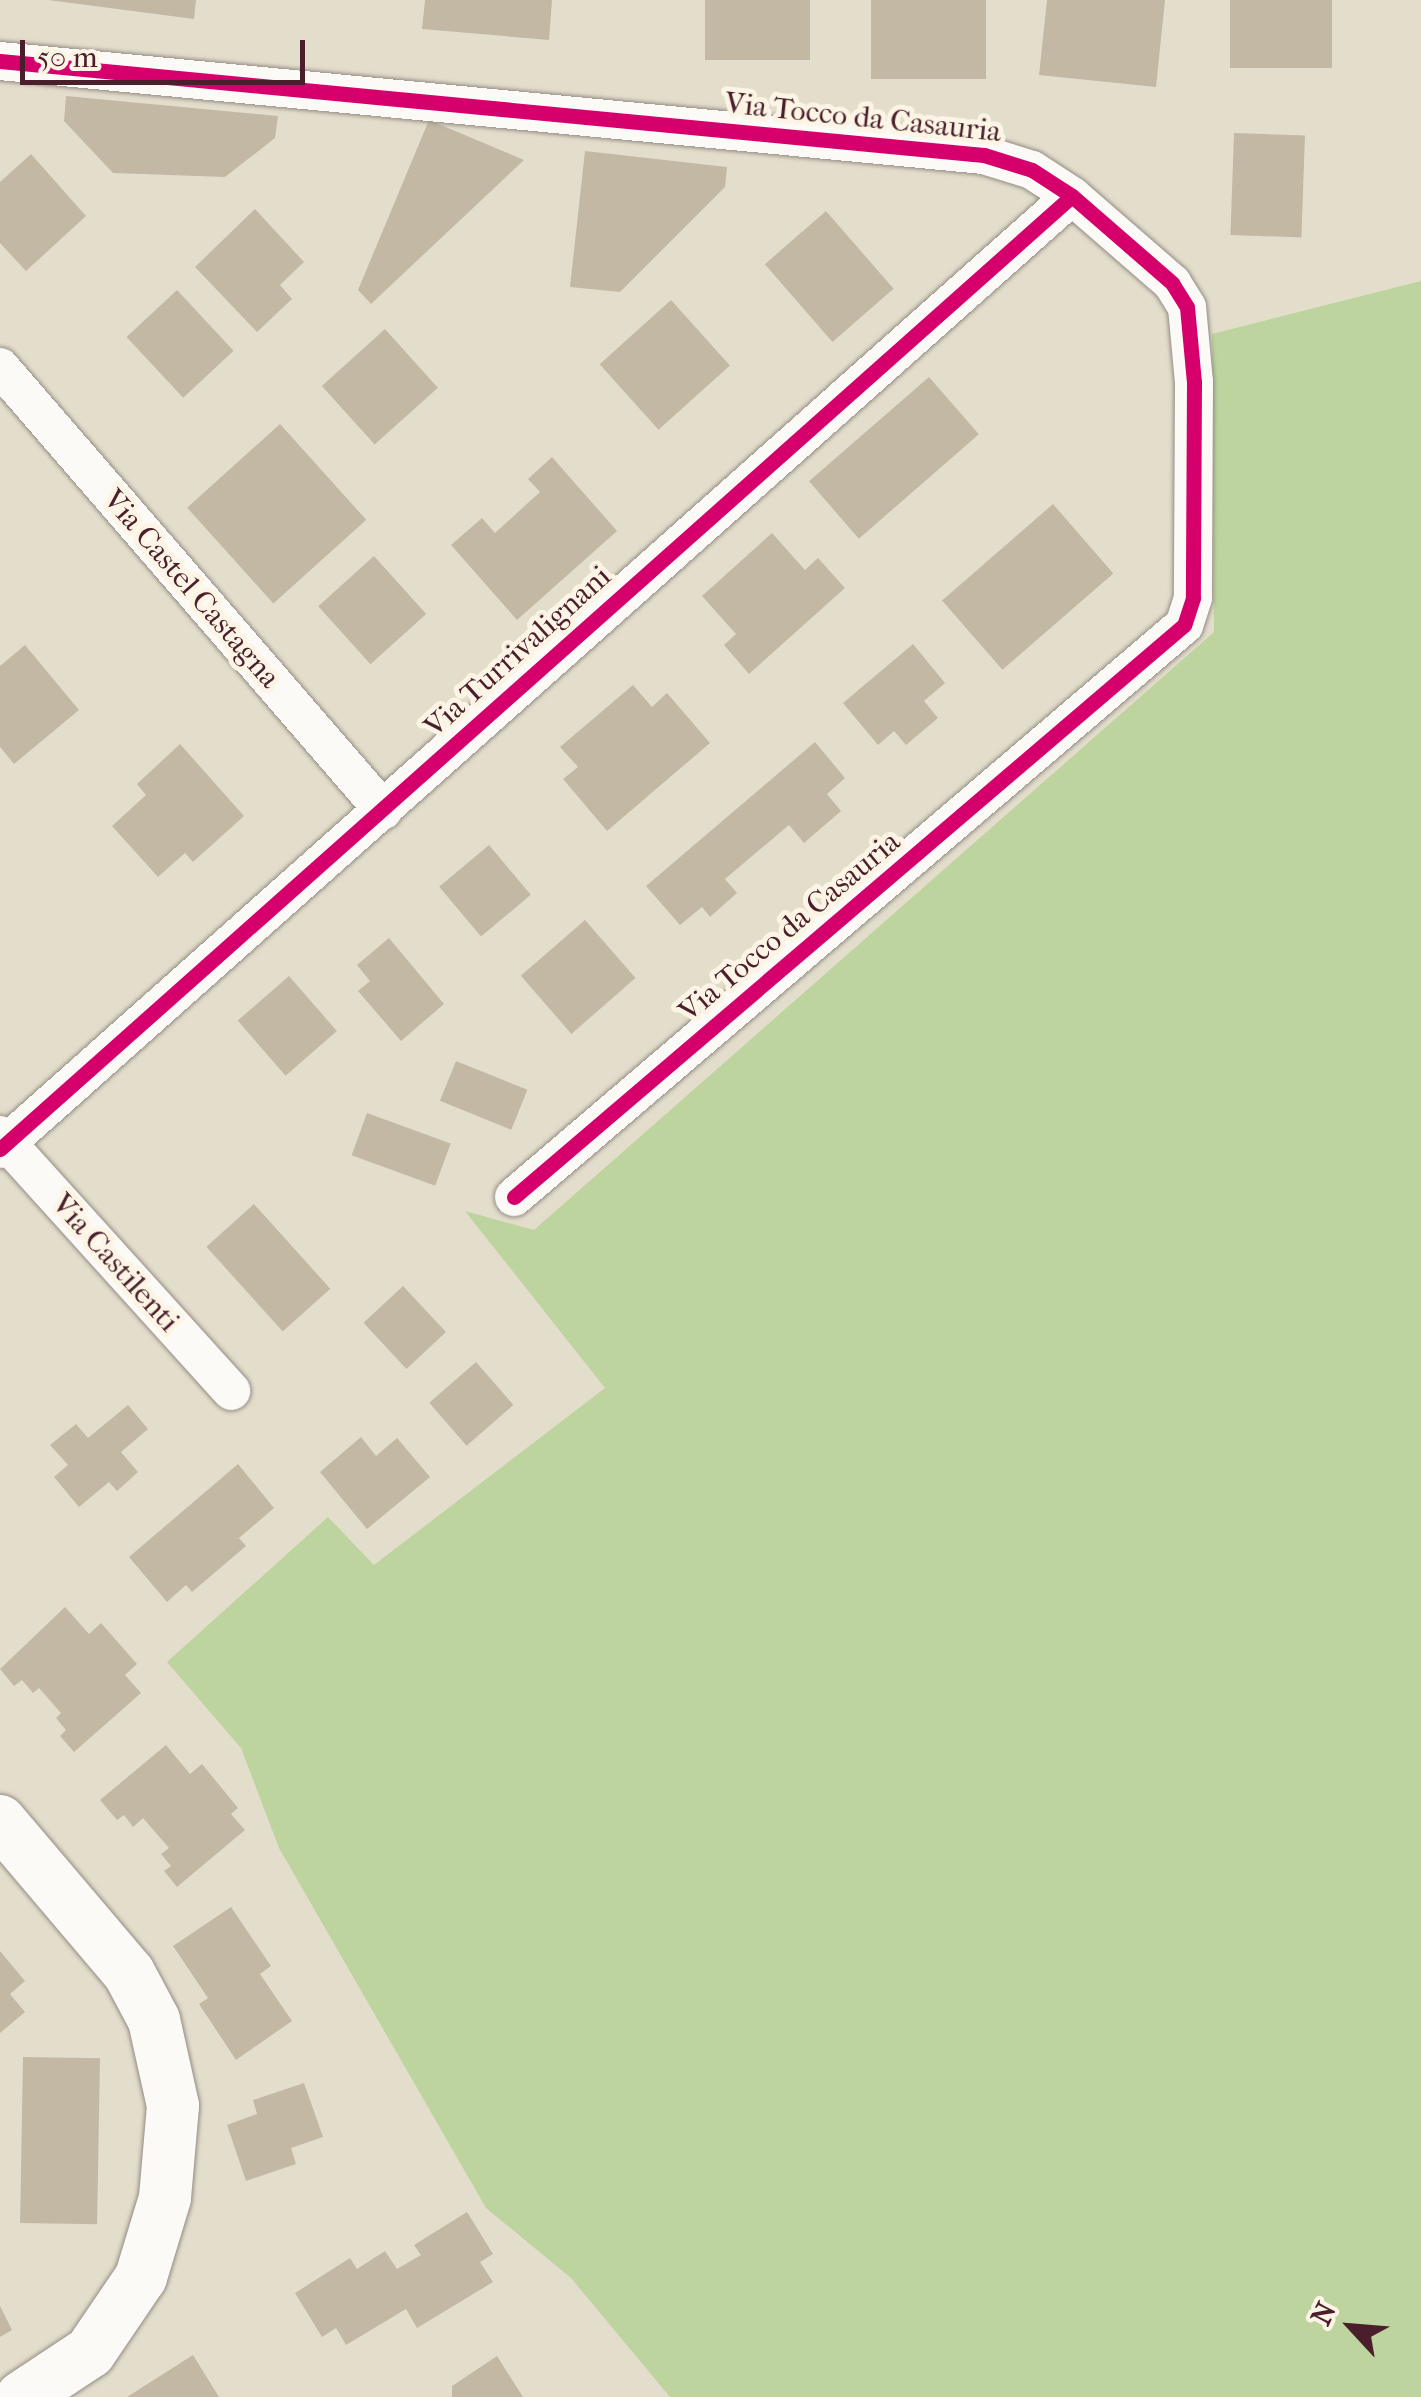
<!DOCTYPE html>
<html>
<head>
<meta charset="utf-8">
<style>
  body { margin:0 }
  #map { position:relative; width:1421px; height:2397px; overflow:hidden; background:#e3decc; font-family:"IM FELL French Canon",serif }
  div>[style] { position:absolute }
  .green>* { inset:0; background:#bdd49e }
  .building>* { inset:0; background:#c3b8a4; transform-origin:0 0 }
  .roads { filter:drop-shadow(0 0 2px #958c84) drop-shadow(0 0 2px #958c84) }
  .street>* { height:38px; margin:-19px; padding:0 19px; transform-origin:19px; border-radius:19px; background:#fbfaf7 }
  .secondary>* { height:52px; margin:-26px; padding:0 26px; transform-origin:26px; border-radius:26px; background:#fbfaf7 }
  .cycleway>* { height:15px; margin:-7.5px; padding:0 7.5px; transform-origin:7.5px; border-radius:7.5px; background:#d6006c }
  span { translate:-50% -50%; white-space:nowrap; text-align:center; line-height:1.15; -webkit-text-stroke:10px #fcf5e5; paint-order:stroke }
  .street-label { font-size:30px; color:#4a1f2b }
  .north { position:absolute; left:1301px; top:2277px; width:100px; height:100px; -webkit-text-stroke:8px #fcf5e5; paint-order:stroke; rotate:296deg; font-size:28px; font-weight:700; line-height:40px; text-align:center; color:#4a1f2b }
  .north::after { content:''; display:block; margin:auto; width:35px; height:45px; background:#4a1f2b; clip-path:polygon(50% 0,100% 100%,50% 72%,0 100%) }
  .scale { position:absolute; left:20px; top:40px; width:285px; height:45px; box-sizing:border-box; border:5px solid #4a1f2b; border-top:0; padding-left:12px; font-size:30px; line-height:35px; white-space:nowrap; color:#4a1f2b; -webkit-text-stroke:8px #fcf5e5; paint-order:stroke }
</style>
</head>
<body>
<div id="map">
  <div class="green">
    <i style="clip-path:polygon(1421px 281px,1421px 2397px,670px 2397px,571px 2278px,486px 2208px,279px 1848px,241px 1748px,167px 1662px,328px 1517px,374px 1565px,605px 1388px,465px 1211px,534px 1230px,1214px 632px,1212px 334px)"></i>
  </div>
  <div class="building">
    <i style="clip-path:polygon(48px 0,196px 0,194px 19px)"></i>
    <i style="clip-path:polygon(425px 0,552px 0,549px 40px,422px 29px)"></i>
    <i style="left:705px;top:0;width:105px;height:60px"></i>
    <i style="left:871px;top:0;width:115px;height:79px"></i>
    <i style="clip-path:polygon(1047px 0,1165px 0,1156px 87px,1039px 75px)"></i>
    <i style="left:1230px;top:0;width:102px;height:68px"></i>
    <i style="clip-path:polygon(66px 96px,278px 116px,275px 138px,225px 177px,113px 173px,64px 121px)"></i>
    <i style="clip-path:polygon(429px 120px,524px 160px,371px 304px,358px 290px)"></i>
    <i style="left:1234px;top:133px;width:71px;height:102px;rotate:2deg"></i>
    <i style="clip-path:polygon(585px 151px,727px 167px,725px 187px,620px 292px,570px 287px)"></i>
    <i style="clip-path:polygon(31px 154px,86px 216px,26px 271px,0 243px,0 182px)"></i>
    <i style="clip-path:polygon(255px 209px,304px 262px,280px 285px,292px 299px,257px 332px,195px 267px)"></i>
    <i style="left:826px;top:211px;width:103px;height:81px;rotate:49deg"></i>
    <i style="left:177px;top:290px;width:83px;height:69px;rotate:47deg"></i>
    <i style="left:671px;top:300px;width:88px;height:96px;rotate:48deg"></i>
    <i style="left:385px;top:329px;width:79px;height:85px;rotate:48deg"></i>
    <i style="left:929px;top:377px;width:76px;height:159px;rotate:49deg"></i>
    <i style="left:280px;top:424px;width:129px;height:125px;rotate:48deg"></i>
    <i style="clip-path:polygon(552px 457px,617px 531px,517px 620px,451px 545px,482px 518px,495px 533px,540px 492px,528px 479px)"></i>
    <i style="left:1053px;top:504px;width:92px;height:147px;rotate:49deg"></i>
    <i style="clip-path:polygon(772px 533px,805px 570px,818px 558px,845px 588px,749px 674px,724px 645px,736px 634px,702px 596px)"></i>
    <i style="left:374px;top:556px;width:78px;height:75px;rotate:48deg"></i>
    <i style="clip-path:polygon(913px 644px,945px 683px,924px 701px,938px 718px,906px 745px,894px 731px,878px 745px,843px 703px)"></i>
    <i style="clip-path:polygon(25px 645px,79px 710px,14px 764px,0 747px,0 666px)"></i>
    <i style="clip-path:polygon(633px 685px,652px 707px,667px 693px,710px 743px,607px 831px,563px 779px,578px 767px,560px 747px)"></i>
    <i style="clip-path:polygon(815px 742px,845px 778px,827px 794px,841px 811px,804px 843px,789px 825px,725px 879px,737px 893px,710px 917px,702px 907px,680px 925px,646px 886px)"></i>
    <i style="clip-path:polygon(180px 744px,244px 816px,193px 862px,185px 853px,158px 877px,112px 826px,146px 795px,137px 784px)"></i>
    <i style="left:489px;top:845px;width:65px;height:65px;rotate:50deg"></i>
    <i style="left:585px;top:920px;width:77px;height:85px;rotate:49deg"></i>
    <i style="clip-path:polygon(389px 938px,444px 1004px,401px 1041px,358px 991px,370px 981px,357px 965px)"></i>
    <i style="left:289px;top:976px;width:73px;height:68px;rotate:49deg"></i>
    <i style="left:456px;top:1061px;width:77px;height:43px;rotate:22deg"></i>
    <i style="left:367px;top:1113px;width:89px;height:45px;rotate:20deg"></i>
    <i style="left:254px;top:1204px;width:114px;height:64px;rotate:48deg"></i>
    <i style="left:403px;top:1286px;width:63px;height:54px;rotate:47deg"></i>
    <i style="left:476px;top:1362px;width:57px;height:62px;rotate:49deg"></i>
    <i style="clip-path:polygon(128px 1405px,148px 1429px,121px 1452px,138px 1472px,117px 1491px,109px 1482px,79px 1507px,54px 1477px,68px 1465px,50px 1445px,76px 1424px,88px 1438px)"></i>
    <i style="clip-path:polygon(361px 1437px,376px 1456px,397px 1438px,430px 1477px,367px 1529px,320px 1472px)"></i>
    <i style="clip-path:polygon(238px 1464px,274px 1508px,239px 1538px,246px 1546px,192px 1592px,186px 1585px,167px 1602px,129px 1557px)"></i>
    <i style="clip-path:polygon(65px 1607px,89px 1634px,101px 1623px,137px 1664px,125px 1675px,141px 1693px,74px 1752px,60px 1736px,66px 1730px,56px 1718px,61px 1713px,39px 1688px,33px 1693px,22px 1680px,14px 1686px,0 1669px)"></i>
    <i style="clip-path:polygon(166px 1745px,190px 1774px,202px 1764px,238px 1808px,231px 1814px,245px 1830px,177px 1887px,164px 1871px,171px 1866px,161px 1854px,169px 1848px,143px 1818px,133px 1827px,124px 1815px,117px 1820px,100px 1800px)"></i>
    <i style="clip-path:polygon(231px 1907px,271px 1966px,260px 1974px,292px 2021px,236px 2060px,199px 2004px,208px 1998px,173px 1946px)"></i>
    <i style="clip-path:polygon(0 1951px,25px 1981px,10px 1994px,25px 2012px,0 2033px)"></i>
    <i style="left:23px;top:2057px;width:77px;height:166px;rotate:1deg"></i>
    <i style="clip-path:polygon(304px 2083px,323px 2137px,291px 2148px,296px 2164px,246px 2181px,227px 2125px,257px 2114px,253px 2100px)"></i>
    <i style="clip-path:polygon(467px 2212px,493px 2254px,480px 2262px,493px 2282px,417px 2328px,406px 2309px,346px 2345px,336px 2328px,322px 2337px,295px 2293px,350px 2258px,357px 2269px,385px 2251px,397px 2269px,421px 2255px,414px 2245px)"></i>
    <i style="clip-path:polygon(0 2306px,12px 2330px,0 2337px)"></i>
    <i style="clip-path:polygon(193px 2355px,219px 2397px,127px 2397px)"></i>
    <i style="clip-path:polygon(497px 2356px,523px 2397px,452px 2397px,452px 2386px)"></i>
  </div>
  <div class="roads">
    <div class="street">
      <i style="left:0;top:61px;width:988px;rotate:5.46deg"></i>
      <i style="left:984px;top:155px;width:50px;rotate:17.4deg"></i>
      <i style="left:1032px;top:170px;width:48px;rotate:33deg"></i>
      <i style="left:1072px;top:196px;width:133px;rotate:41deg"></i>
      <i style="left:1172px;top:283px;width:28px;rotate:58deg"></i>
      <i style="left:1187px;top:307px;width:75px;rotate:84.7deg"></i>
      <i style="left:1194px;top:382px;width:216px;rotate:90.3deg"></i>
      <i style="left:1193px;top:598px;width:28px;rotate:108deg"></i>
      <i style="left:1184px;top:625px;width:881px;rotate:139.51deg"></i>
      <i style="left:0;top:367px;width:586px;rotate:49.15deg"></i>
      <i style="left:0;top:1135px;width:345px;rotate:47.9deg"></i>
      <i style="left:0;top:1149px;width:1434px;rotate:-41.64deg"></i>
    </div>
    <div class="secondary">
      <i style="left:0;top:1821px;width:199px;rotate:49.7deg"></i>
      <i style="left:129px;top:1973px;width:53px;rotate:62deg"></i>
      <i style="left:154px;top:2020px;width:88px;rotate:77.5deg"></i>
      <i style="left:173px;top:2106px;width:92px;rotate:95deg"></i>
      <i style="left:165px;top:2198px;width:83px;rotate:106.9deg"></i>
      <i style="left:141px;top:2277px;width:91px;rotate:124.2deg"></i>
      <i style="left:90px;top:2352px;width:82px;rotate:146.5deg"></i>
    </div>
  </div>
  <div class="cycleway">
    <i style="left:0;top:61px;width:988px;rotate:5.46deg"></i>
    <i style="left:984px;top:155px;width:50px;rotate:17.4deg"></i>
    <i style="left:1032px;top:170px;width:48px;rotate:33deg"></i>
    <i style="left:1072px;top:196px;width:133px;rotate:41deg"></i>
    <i style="left:1172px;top:283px;width:28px;rotate:58deg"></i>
    <i style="left:1187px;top:307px;width:75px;rotate:84.7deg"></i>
    <i style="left:1194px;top:382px;width:216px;rotate:90.3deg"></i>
    <i style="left:1193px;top:598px;width:28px;rotate:108deg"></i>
    <i style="left:1184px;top:625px;width:881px;rotate:139.51deg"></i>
    <i style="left:0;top:1149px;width:1434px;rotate:-41.64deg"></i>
  </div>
  <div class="street-label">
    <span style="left:863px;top:118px;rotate:6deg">Via Tocco da Casauria</span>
    <span style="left:191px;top:589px;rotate:49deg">Via Castel Castagna</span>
    <span style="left:518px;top:652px;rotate:-42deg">Via Turrivalignani</span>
    <span style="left:790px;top:927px;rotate:-40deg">Via Tocco da Casauria</span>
    <span style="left:115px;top:1263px;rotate:48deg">Via Castilenti</span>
  </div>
  <div class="north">N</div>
  <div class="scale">50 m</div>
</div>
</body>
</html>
